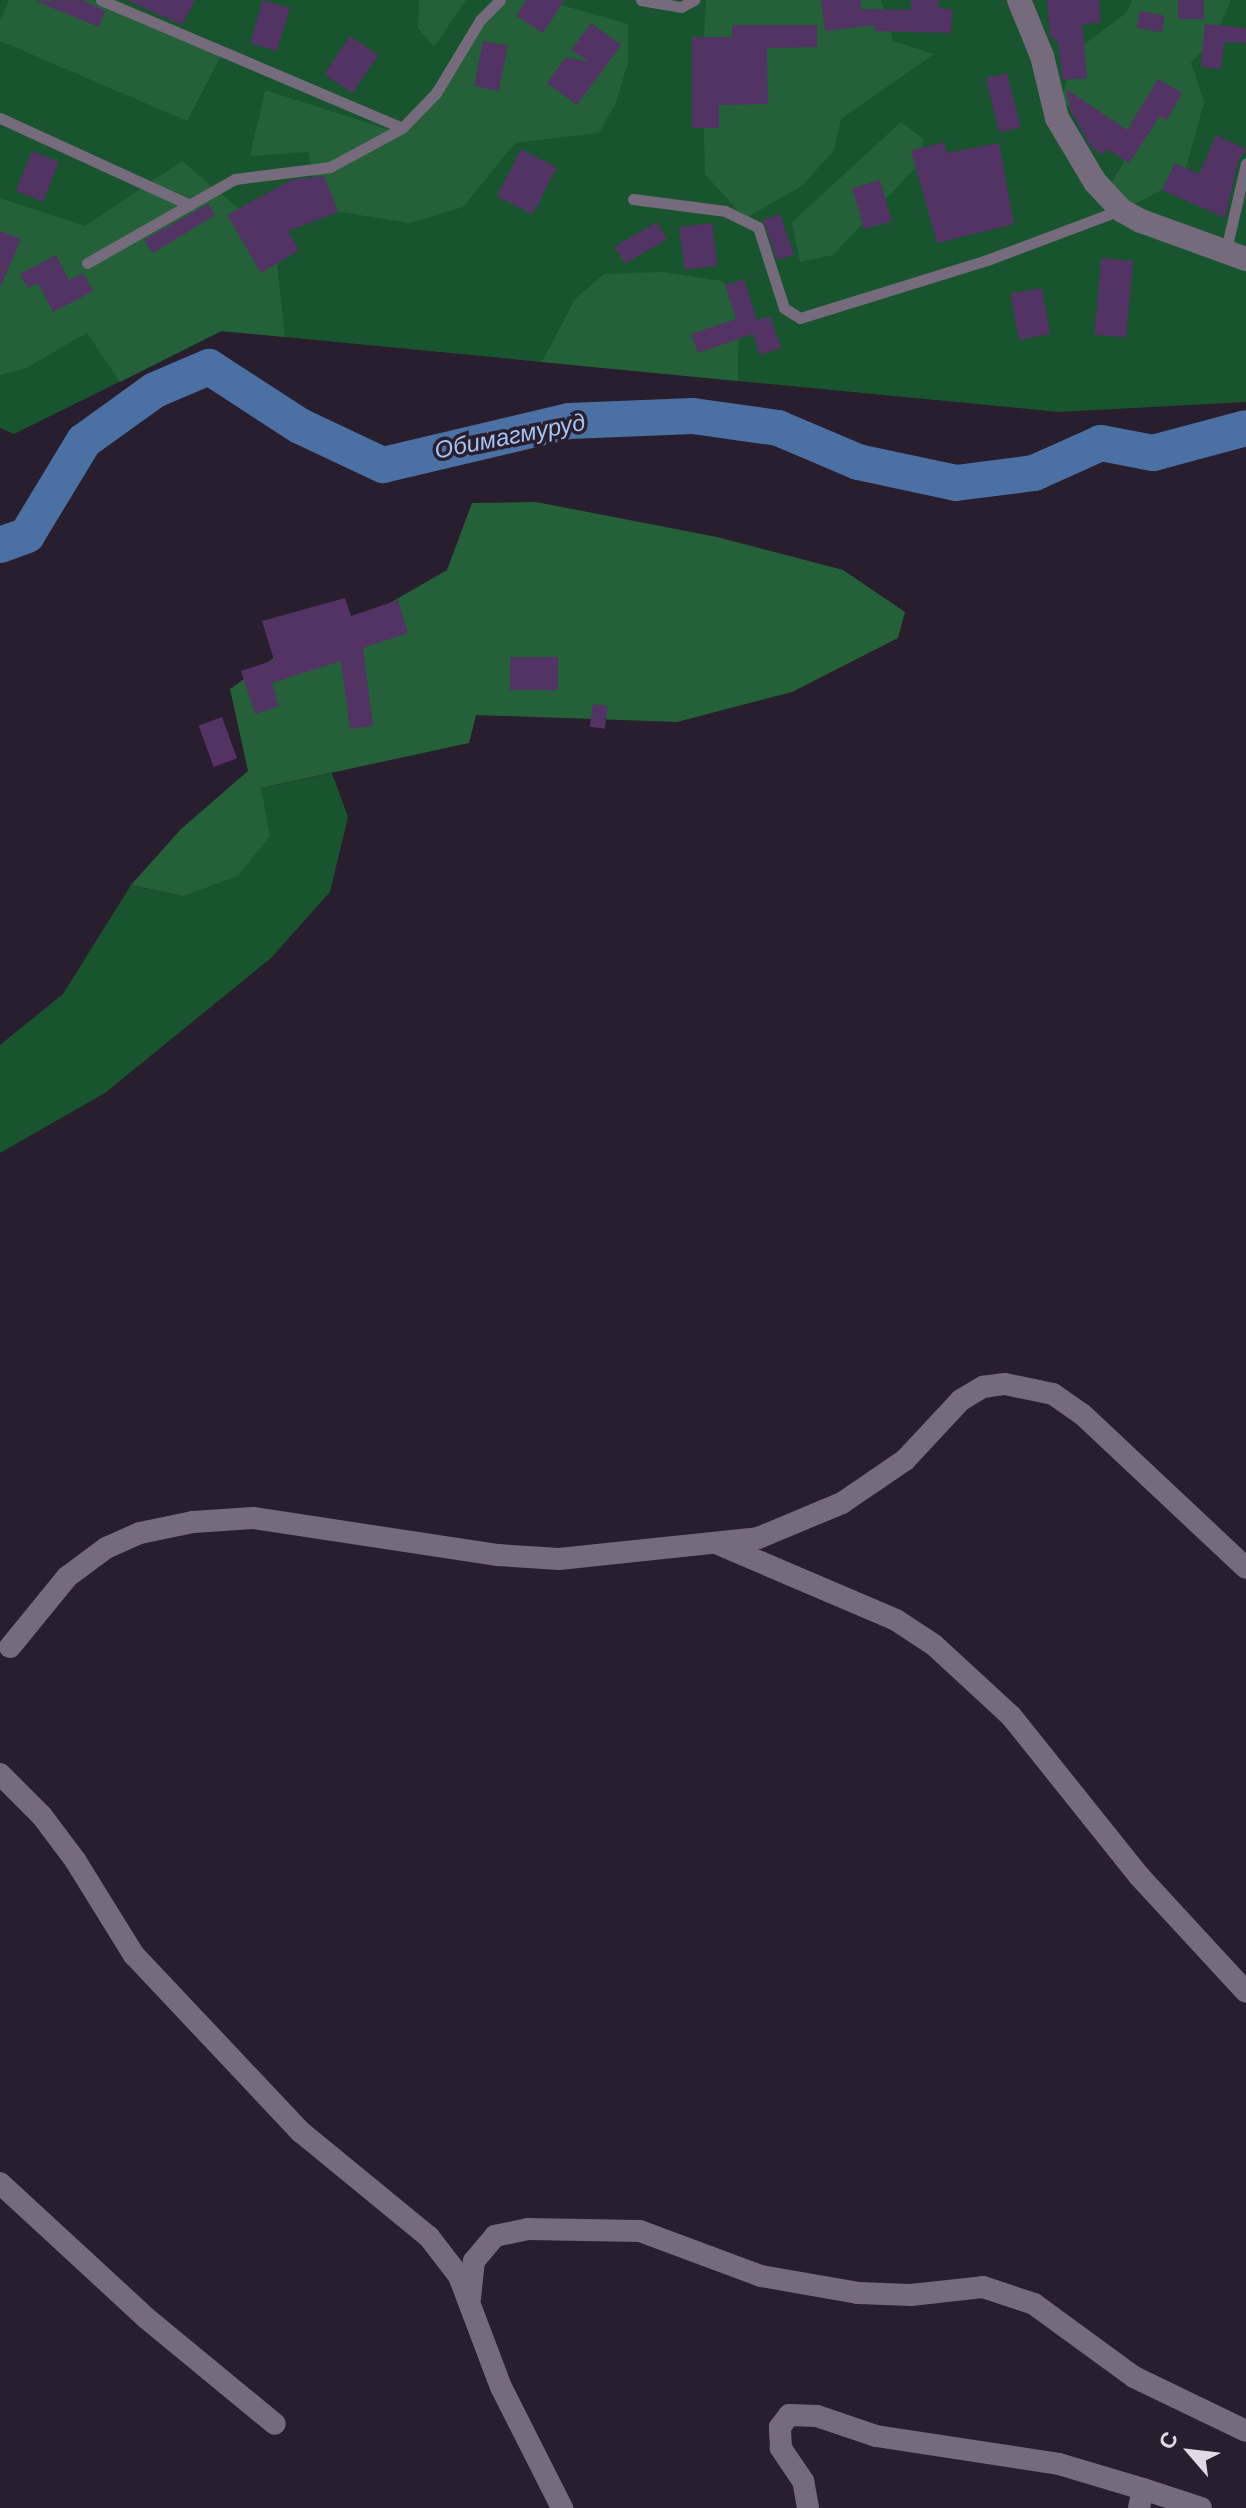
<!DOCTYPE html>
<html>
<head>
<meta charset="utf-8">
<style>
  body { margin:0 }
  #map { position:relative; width:1246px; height:2508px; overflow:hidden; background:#281e2d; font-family:"Work Sans",sans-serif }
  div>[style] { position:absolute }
  .green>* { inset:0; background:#18542d }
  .forest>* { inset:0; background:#246138 }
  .river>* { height:36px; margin:-18px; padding:0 18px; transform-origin:18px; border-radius:18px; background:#4b70a3 }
  .building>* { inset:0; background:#533264; transform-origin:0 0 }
  .service>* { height:11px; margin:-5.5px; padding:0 5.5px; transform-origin:5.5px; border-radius:5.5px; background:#766a7d }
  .minor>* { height:22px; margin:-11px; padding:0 11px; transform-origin:11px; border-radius:11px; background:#766a7d }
  .tertiary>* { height:24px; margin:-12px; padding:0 12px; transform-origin:12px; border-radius:12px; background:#766a7d }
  span { translate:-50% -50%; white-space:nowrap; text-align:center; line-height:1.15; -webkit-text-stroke:7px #281e2d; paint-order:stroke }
  .water-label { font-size:24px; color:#a3c3f0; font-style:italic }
  .north { position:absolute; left:1150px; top:2412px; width:80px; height:80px; -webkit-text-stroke:6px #281e2d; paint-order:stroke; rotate:298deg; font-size:22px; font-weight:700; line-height:32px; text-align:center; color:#e1dae5 }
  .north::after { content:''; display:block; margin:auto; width:28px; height:36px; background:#e1dae5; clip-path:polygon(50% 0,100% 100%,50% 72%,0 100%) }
</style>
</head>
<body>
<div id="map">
  <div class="green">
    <i style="clip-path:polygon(0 0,1246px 0,1246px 402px,1059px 412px,222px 331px,14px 434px,0 428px)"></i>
    <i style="clip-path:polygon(332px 773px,348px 817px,330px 892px,271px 958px,105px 1093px,0 1153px,0 1045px,63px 994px,131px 885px,183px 896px,261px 788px)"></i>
  </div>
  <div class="forest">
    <i style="clip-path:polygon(9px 0,93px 0,222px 54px,187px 121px,0 41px,0 20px)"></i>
    <i style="clip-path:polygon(419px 0,466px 0,434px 47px,418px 28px)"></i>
    <i style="clip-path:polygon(496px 0,544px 0,628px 24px,628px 62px,616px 103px,599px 133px,515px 143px,463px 207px,410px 223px,321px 209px,308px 152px,250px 156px,265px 90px,396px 132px,448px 70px)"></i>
    <i style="clip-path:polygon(706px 0,881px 0,893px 41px,934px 54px,841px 119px,834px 150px,803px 185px,745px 219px,705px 174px,702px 71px)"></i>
    <i style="clip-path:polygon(1132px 0,1231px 0,1214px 40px,1191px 62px,1204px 102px,1183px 179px,1130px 206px,1108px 189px,1129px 153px,1062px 101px,1073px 53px,1126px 13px)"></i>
    <i style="clip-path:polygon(901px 122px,924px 139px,916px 167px,833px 255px,800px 262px,792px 222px)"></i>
    <i style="clip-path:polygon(182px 161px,274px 238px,285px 337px,221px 331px,120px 382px,87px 333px,26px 368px,0 375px,0 198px,85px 226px)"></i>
    <i style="clip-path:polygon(663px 272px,722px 281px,739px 296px,738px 381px,542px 362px,575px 299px,604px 274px)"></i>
    <i style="clip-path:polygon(536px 502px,717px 537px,843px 570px,905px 612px,898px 638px,792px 692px,677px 722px,476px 715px,469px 743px,261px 788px,270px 836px,238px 876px,183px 896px,131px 885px,181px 829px,248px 771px,230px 689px,292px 645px,338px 633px,447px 570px,472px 503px)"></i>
  </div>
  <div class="river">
    <i style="left:0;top:545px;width:29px;rotate:-20deg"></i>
    <i style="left:27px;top:535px;width:110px;rotate:-58.8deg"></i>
    <i style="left:84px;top:441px;width:87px;rotate:-35.7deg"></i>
    <i style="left:155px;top:390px;width:59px;rotate:-23.1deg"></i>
    <i style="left:209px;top:367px;width:108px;rotate:33deg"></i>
    <i style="left:300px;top:426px;width:92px;rotate:25.2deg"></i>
    <i style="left:383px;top:465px;width:191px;rotate:-13.3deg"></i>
    <i style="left:569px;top:421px;width:124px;rotate:-2.3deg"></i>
    <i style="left:693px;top:416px;width:86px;rotate:8deg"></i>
    <i style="left:778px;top:428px;width:87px;rotate:23deg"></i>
    <i style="left:858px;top:462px;width:100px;rotate:12.1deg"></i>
    <i style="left:956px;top:483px;width:79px;rotate:-7.3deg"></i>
    <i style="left:1034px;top:473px;width:73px;rotate:-24.1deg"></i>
    <i style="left:1101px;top:443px;width:53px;rotate:10.9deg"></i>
    <i style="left:1153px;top:453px;width:96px;rotate:-15deg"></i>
  </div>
  <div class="building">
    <i style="clip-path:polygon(82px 0,105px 11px,99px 27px,35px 1px)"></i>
    <i style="clip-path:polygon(127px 0,195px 0,182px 25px)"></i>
    <i style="left:263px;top:0;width:28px;height:45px;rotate:17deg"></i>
    <i style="clip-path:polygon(526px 0,564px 0,543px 33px,516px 16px)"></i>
    <i style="clip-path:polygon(821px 0,860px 0,861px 9px,911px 10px,911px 0,939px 0,939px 8px,952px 9px,951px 33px,874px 31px,875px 25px,825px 31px)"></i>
    <i style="clip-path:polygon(1047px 0,1099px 0,1100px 23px,1082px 24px,1087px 78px,1063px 80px,1058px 42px,1050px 36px)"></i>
    <i style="left:1178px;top:0;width:26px;height:19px"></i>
    <i style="left:1140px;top:11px;width:25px;height:17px;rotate:11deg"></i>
    <i style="clip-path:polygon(591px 23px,621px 45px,577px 105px,547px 83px,566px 57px,590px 62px,571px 50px)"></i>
    <i style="clip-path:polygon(1205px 24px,1246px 28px,1246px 43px,1224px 42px,1221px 69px,1201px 67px)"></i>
    <i style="clip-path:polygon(732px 25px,817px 25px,817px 47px,767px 48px,768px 104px,719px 105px,719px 128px,692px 128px,692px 37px,732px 37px)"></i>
    <i style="left:350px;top:36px;width:34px;height:46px;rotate:34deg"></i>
    <i style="left:483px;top:41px;width:25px;height:46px;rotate:11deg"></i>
    <i style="left:1007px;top:73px;width:56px;height:22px;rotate:76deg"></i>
    <i style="clip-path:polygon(1158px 79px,1182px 93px,1167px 120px,1160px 116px,1129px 163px,1107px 149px,1103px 155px,1092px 148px,1071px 112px,1066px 89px,1127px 130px)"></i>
    <i style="clip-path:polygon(1216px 135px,1246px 149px,1238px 161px,1225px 218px,1162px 190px,1175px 163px,1199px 174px)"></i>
    <i style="clip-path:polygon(944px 142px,947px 153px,999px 143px,1014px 224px,937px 243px,911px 151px)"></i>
    <i style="left:521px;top:149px;width:40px;height:53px;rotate:27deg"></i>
    <i style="left:32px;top:151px;width:29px;height:43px;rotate:22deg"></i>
    <i style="clip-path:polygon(324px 176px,338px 212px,288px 231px,299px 250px,261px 273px,227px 215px,291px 180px)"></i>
    <i style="left:880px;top:180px;width:43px;height:29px;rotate:74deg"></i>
    <i style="clip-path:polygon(208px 204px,215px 215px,153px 253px,144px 240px)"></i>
    <i style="left:780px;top:214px;width:43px;height:18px;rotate:71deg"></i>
    <i style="left:657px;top:222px;width:20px;height:49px;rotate:60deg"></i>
    <i style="left:712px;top:223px;width:43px;height:33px;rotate:83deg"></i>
    <i style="clip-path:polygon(0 231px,21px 239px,0 288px)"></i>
    <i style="clip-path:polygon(56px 255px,69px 280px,83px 273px,93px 291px,53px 312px,38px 283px,28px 288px,20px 274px)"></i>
    <i style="left:1101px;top:258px;width:32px;height:77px;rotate:5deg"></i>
    <i style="clip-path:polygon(744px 279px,757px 320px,770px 316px,781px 348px,760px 355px,753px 334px,698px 353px,691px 334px,736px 319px,725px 285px)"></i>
    <i style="left:1042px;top:288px;width:47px;height:32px;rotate:80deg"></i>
    <i style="clip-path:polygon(345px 598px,351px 616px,398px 600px,408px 633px,363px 648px,373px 726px,350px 729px,341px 661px,272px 683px,279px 706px,255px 714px,241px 671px,274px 660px,262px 621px)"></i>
    <i style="left:510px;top:657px;width:48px;height:33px"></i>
    <i style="left:593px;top:704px;width:15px;height:23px;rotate:8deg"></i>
    <i style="left:222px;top:717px;width:44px;height:25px;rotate:70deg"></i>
  </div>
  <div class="service">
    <i style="left:101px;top:0;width:327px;rotate:23deg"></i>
    <i style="left:402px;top:128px;width:49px;rotate:-45.8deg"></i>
    <i style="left:436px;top:93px;width:85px;rotate:-58.9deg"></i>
    <i style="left:480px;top:20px;width:28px;rotate:-45deg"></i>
    <i style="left:641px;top:0;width:41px;rotate:9.9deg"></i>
    <i style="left:681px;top:7px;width:15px;rotate:-28deg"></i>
    <i style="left:0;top:118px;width:209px;rotate:24.6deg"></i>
    <i style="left:633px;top:199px;width:93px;rotate:7.4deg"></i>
    <i style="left:725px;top:211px;width:37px;rotate:26deg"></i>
    <i style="left:758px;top:227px;width:85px;rotate:72.2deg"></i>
    <i style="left:784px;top:308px;width:19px;rotate:32deg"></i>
    <i style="left:800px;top:318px;width:196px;rotate:-17.2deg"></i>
    <i style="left:987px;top:260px;width:142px;rotate:-20.6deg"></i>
    <i style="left:1225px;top:254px;width:93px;rotate:-77deg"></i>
    <i style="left:87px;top:263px;width:170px;rotate:-29.6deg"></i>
    <i style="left:235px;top:179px;width:96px;rotate:-7.2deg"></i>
    <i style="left:330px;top:167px;width:82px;rotate:-28.4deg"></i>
  </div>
  <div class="minor">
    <i style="left:718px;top:1544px;width:194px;rotate:23.1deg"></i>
    <i style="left:896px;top:1620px;width:45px;rotate:33.3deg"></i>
    <i style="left:934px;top:1645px;width:105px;rotate:42.7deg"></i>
    <i style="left:1011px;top:1716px;width:206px;rotate:51.3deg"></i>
    <i style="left:1140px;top:1877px;width:156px;rotate:47.3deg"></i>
    <i style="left:10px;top:1647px;width:90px;rotate:-50.8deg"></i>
    <i style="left:67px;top:1577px;width:49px;rotate:-36.6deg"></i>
    <i style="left:106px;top:1548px;width:37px;rotate:-24deg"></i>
    <i style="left:140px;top:1533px;width:54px;rotate:-11.7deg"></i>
    <i style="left:193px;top:1522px;width:60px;rotate:-3.8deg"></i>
    <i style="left:253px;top:1518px;width:248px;rotate:8.6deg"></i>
    <i style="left:498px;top:1555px;width:61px;rotate:3.8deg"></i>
    <i style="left:559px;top:1559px;width:200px;rotate:-6deg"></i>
    <i style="left:758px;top:1538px;width:91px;rotate:-22.6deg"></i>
    <i style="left:842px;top:1503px;width:76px;rotate:-34.3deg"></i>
    <i style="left:905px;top:1460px;width:82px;rotate:-47deg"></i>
    <i style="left:961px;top:1400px;width:26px;rotate:-31deg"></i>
    <i style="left:983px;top:1387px;width:22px;rotate:-8deg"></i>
    <i style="left:1005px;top:1384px;width:49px;rotate:11.8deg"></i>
    <i style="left:1053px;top:1394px;width:35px;rotate:35deg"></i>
    <i style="left:1082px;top:1414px;width:225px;rotate:43.2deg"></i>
    <i style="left:0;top:1774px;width:59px;rotate:45deg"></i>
    <i style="left:42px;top:1816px;width:55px;rotate:53.1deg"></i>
    <i style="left:75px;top:1860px;width:112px;rotate:58.2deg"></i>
    <i style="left:134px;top:1955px;width:243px;rotate:46.7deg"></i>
    <i style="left:301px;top:2132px;width:166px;rotate:39.4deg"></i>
    <i style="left:429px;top:2237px;width:49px;rotate:52.4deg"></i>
    <i style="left:459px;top:2276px;width:119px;rotate:69.3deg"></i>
    <i style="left:501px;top:2387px;width:136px;rotate:63.2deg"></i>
    <i style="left:0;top:2183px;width:197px;rotate:42.7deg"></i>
    <i style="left:145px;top:2317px;width:168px;rotate:39.5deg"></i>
    <i style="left:470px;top:2298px;width:37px;rotate:-84deg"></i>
    <i style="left:474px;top:2261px;width:33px;rotate:-50deg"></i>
    <i style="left:495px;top:2236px;width:33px;rotate:-12deg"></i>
    <i style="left:527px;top:2229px;width:113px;rotate:1deg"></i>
    <i style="left:640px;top:2231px;width:129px;rotate:20.4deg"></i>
    <i style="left:761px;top:2276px;width:98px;rotate:9.9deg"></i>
    <i style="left:858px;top:2293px;width:53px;rotate:2.2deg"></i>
    <i style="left:911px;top:2295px;width:72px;rotate:-6.3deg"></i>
    <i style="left:983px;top:2287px;width:54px;rotate:18.4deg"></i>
    <i style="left:1034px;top:2304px;width:124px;rotate:36.1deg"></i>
    <i style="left:1134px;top:2377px;width:124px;rotate:25.7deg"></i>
    <i style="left:1143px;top:2489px;width:61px;rotate:18.1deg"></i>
    <i style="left:808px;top:2508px;width:27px;rotate:-100deg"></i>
    <i style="left:803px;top:2481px;width:40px;rotate:-124deg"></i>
    <i style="left:781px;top:2448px;width:21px;rotate:-93deg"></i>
    <i style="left:780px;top:2427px;width:15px;rotate:-53deg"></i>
    <i style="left:789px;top:2415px;width:28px;rotate:2deg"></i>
    <i style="left:817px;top:2416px;width:62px;rotate:18.7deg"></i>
    <i style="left:876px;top:2436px;width:185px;rotate:8.7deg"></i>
    <i style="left:1059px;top:2464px;width:88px;rotate:16.6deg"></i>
    <i style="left:1143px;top:2489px;width:19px;rotate:102deg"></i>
  </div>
  <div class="tertiary">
    <i style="left:1019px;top:0;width:61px;rotate:67.7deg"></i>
    <i style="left:1042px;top:56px;width:64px;rotate:76.4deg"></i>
    <i style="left:1057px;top:118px;width:74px;rotate:59.3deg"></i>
    <i style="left:1095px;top:182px;width:38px;rotate:47deg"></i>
    <i style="left:1121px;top:210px;width:23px;rotate:29deg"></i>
    <i style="left:1141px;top:221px;width:112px;rotate:19.9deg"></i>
  </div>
  <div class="water-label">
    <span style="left:510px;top:437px;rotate:-11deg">Обимагмуруд</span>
  </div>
  <div class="north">С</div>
</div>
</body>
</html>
